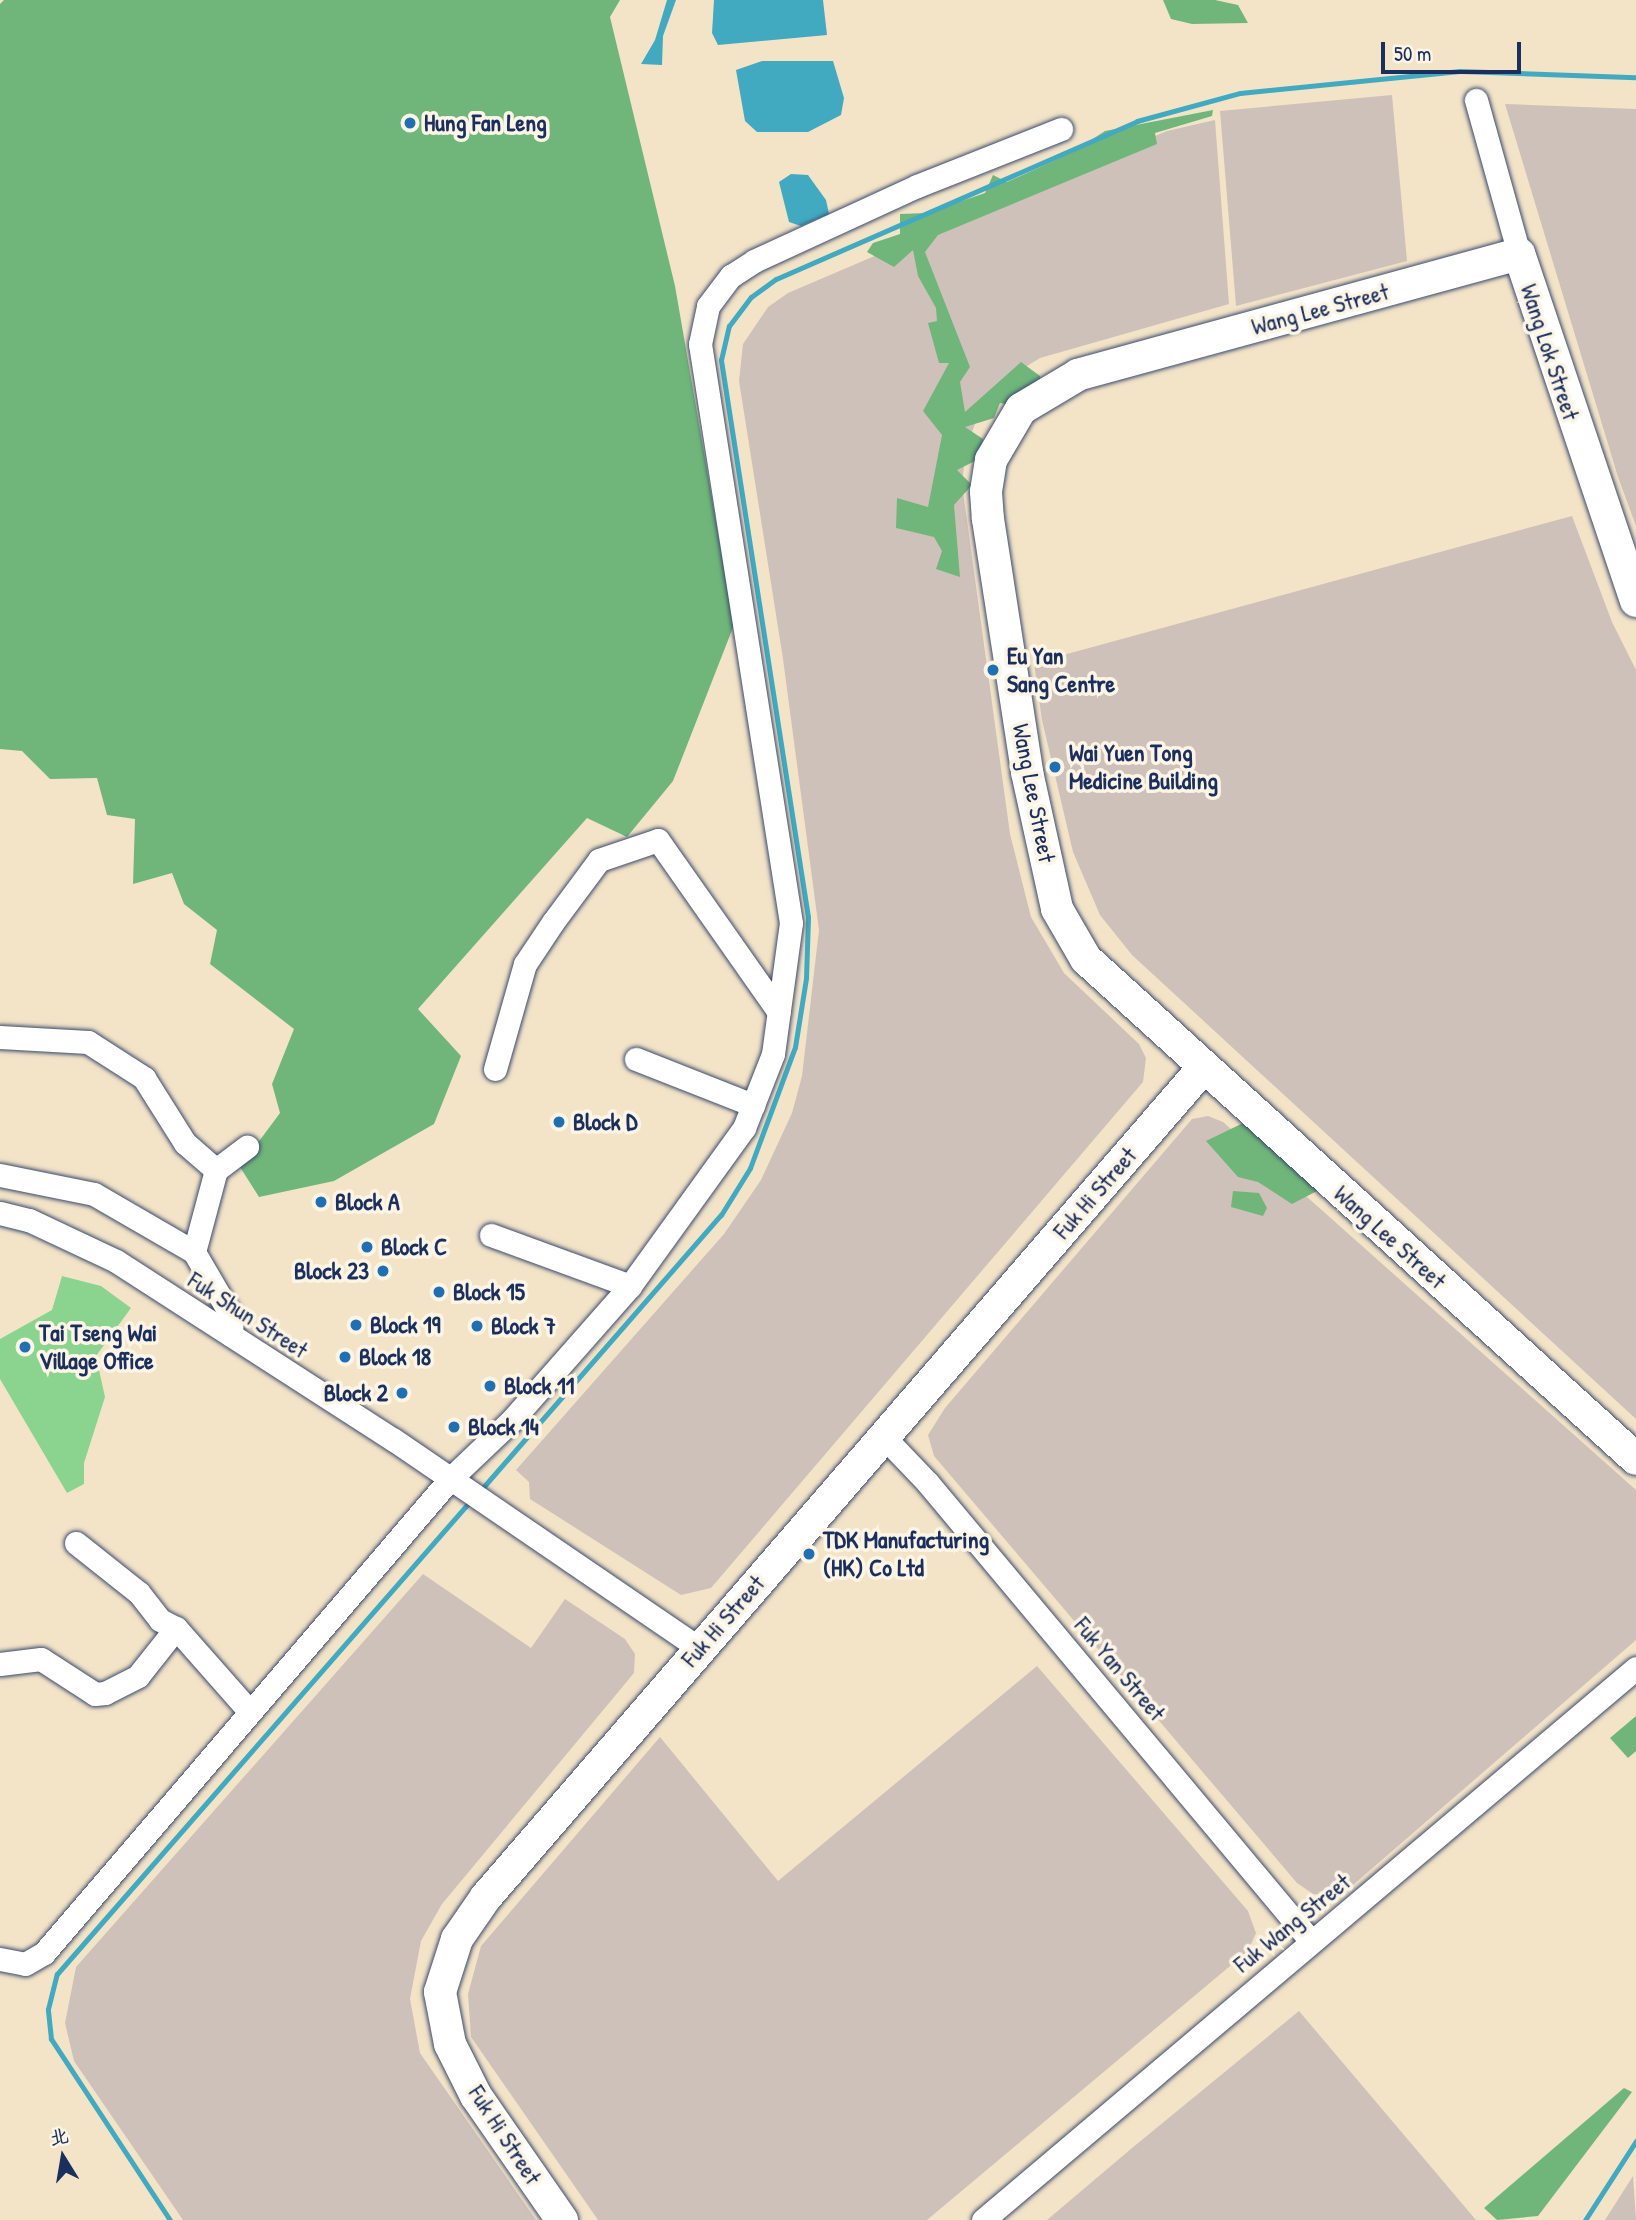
<!DOCTYPE html>
<html>
<head>
<meta charset="utf-8">
<style>
  body { margin:0 }
  #map { position:relative; width:1636px; height:2220px; overflow:hidden; background:#f3e4c8; font-family:"Patrick Hand","LXGW WenKai TC",sans-serif }
  div>[style] { position:absolute }
  .industrial>* { inset:0; background:#cec1b9 }
  .green>* { inset:0; background:#8bd490 }
  .forest>* { inset:0; background:#70b67a }
  .water>* { inset:0; background:#41aac0 }
  .stream>* { height:5px; margin:-2.5px; padding:0 2.5px; transform-origin:2.5px; border-radius:2.5px; background:#41aac0 }
  .roads { filter:drop-shadow(0 0 2px #3b4a6e) drop-shadow(0 0 2px #3b4a6e) }
  .street>* { height:23px; margin:-11.5px; padding:0 11.5px; transform-origin:11.5px; border-radius:11.5px; background:#fff }
  .secondary>* { height:32px; margin:-16px; padding:0 16px; transform-origin:16px; border-radius:16px; background:#fff }
  .dots>* { width:19px; height:19px; translate:-50% -50%; box-sizing:border-box; border:4px solid #fcf5e5; border-radius:50% }
  span { translate:-50% -50%; white-space:nowrap; text-align:center; line-height:1.15; -webkit-text-stroke:7px #fcf5e5; paint-order:stroke }
  .poi-label { font-size:24px; color:#1b2f5e; font-weight:700 }
  .left { translate:0 -50%; text-align:left }
  .right { translate:-100% -50%; text-align:right }
  .street-label { font-size:24px; color:#1b2f5e }
  .north { position:absolute; left:28px; top:2122px; width:70px; height:70px; -webkit-text-stroke:5px #fcf5e5; paint-order:stroke; rotate:349deg; font-size:19px; font-weight:700; line-height:28px; text-align:center; color:#1b2f5e }
  .north::after { content:''; display:block; margin:auto; width:24px; height:32px; background:#1b2f5e; clip-path:polygon(50% 0,100% 100%,50% 72%,0 100%) }
  .scale { position:absolute; left:1381px; top:42px; width:140px; height:32px; box-sizing:border-box; border:4px solid #1b2f5e; border-top:0; padding-left:9px; font-size:21px; line-height:24px; white-space:nowrap; color:#1b2f5e; -webkit-text-stroke:5px #fcf5e5; paint-order:stroke }
</style>
</head>
<body>
<div id="map">
  <div class="industrial">
    <i style="clip-path:polygon(1392px 95px,1407px 261px,1236px 306px,1220px 111px)"></i>
    <i style="clip-path:polygon(1505px 104px,1636px 109px,1636px 526px,1618px 477px)"></i>
    <i style="clip-path:polygon(1215px 120px,1229px 304px,1040px 358px,1014px 374px,976px 421px,966px 449px,962px 484px,1010px 834px,1031px 917px,1064px 973px,1139px 1044px,1146px 1058px,1143px 1082px,711px 1588px,681px 1595px,530px 1499px,529px 1482px,516px 1470px,724px 1234px,761px 1180px,792px 1113px,802px 1076px,819px 930px,783px 659px,739px 381px,743px 344px,768px 307px,788px 293px,1167px 131px)"></i>
    <i style="clip-path:polygon(1572px 516px,1612px 622px,1636px 670px,1636px 1419px,1132px 955px,1100px 915px,1073px 852px,1042px 720px,1034px 663px)"></i>
    <i style="clip-path:polygon(1208px 1116px,1223px 1122px,1636px 1490px,1636px 1640px,1346px 1891px,1327px 1896px,1313px 1894px,1297px 1883px,934px 1456px,928px 1435px,945px 1408px,1192px 1119px)"></i>
    <i style="clip-path:polygon(423px 1574px,531px 1648px,565px 1599px,625px 1639px,635px 1654px,634px 1673px,442px 1904px,421px 1941px,410px 1999px,420px 2053px,536px 2220px,183px 2220px,74px 2061px,65px 2023px,76px 1967px)"></i>
    <i style="clip-path:polygon(1037px 1666px,1248px 1911px,1256px 1933px,1248px 1951px,927px 2220px,598px 2220px,471px 2037px,468px 1994px,481px 1946px,660px 1737px,778px 1881px)"></i>
    <i style="clip-path:polygon(1299px 2011px,1476px 2220px,1047px 2220px,1132px 2148px)"></i>
    <i style="clip-path:polygon(1633px 2176px,1636px 2220px,1605px 2220px)"></i>
  </div>
  <div class="green">
    <i style="clip-path:polygon(62px 1276px,101px 1286px,131px 1308px,96px 1356px,105px 1397px,84px 1463px,84px 1484px,67px 1493px,0 1379px,0 1339px,52px 1310px)"></i>
  </div>
  <div class="forest">
    <i style="clip-path:polygon(4px 0,620px 0,610px 17px,675px 286px,734px 625px,673px 781px,627px 837px,587px 818px,418px 1009px,461px 1056px,434px 1124px,334px 1181px,259px 1197px,240px 1167px,280px 1113px,272px 1084px,294px 1029px,210px 964px,217px 930px,184px 904px,172px 873px,133px 884px,135px 819px,107px 815px,97px 778px,50px 779px,22px 751px,0 749px,0 4px)"></i>
    <i style="clip-path:polygon(1163px 0,1215px 0,1238px 5px,1248px 23px,1192px 24px,1171px 19px)"></i>
    <i style="clip-path:polygon(1213px 110px,1212px 116px,1155px 133px,1157px 144px,938px 235px,925px 252px,970px 367px,960px 382px,965px 412px,1021px 362px,1040px 376px,1047px 411px,1000px 403px,994px 418px,965px 427px,983px 439px,981px 458px,957px 470px,972px 485px,954px 505px,960px 577px,936px 569px,942px 551px,934px 537px,896px 528px,897px 498px,928px 507px,942px 435px,923px 411px,949px 363px,939px 363px,928px 323px,937px 321px,936px 308px,918px 276px,913px 250px,894px 267px,867px 252px,873px 243px,900px 234px,900px 214px,927px 213px,985px 193px,993px 175px,1007px 182px,1073px 152px,1105px 131px)"></i>
    <i style="clip-path:polygon(1270px 1110px,1306px 1147px,1317px 1191px,1292px 1204px,1258px 1182px,1238px 1177px,1206px 1141px)"></i>
    <i style="clip-path:polygon(1233px 1191px,1259px 1193px,1267px 1208px,1263px 1216px,1231px 1207px)"></i>
    <i style="clip-path:polygon(1636px 1716px,1636px 1751px,1628px 1758px,1610px 1738px)"></i>
    <i style="clip-path:polygon(1624px 2088px,1632px 2092px,1538px 2216px,1497px 2220px,1484px 2208px)"></i>
  </div>
  <div class="water">
    <i style="clip-path:polygon(667px 0,676px 0,663px 36px,662px 65px,641px 64px,655px 40px)"></i>
    <i style="clip-path:polygon(714px 0,823px 0,827px 35px,718px 45px,712px 33px)"></i>
    <i style="clip-path:polygon(762px 61px,833px 61px,844px 98px,841px 115px,808px 132px,757px 132px,745px 121px,736px 70px)"></i>
    <i style="clip-path:polygon(791px 174px,808px 175px,826px 200px,829px 214px,801px 226px,789px 222px,779px 182px)"></i>
  </div>
  <div class="stream">
    <i style="left:479px;top:1492px;width:368px;rotate:-48.9deg"></i>
    <i style="left:721px;top:1215px;width:55px;rotate:-58.3deg"></i>
    <i style="left:750px;top:1168px;width:129px;rotate:-69.6deg"></i>
    <i style="left:795px;top:1047px;width:70px;rotate:-80.9deg"></i>
    <i style="left:806px;top:978px;width:61px;rotate:-88.1deg"></i>
    <i style="left:808px;top:917px;width:564px;rotate:-98.88deg"></i>
    <i style="left:721px;top:360px;width:35px;rotate:-77deg"></i>
    <i style="left:729px;top:326px;width:36px;rotate:-53deg"></i>
    <i style="left:751px;top:297px;width:31px;rotate:-36deg"></i>
    <i style="left:776px;top:279px;width:394px;rotate:-23.6deg"></i>
    <i style="left:1137px;top:121px;width:107px;rotate:-15.2deg"></i>
    <i style="left:1240px;top:93px;width:221px;rotate:-5.7deg"></i>
    <i style="left:1460px;top:71px;width:176px;rotate:2deg"></i>
    <i style="left:170px;top:2220px;width:217px;rotate:-123.3deg"></i>
    <i style="left:51px;top:2039px;width:30px;rotate:-96deg"></i>
    <i style="left:48px;top:2009px;width:36px;rotate:-76deg"></i>
    <i style="left:57px;top:1974px;width:631px;rotate:-48.86deg"></i>
    <i style="left:1585px;top:2220px;width:94px;rotate:-57.2deg"></i>
  </div>
  <div class="roads">
    <div class="street">
      <i style="left:1476px;top:100px;width:160px;rotate:74.4deg"></i>
      <i style="left:0;top:1037px;width:88px;rotate:3.3deg"></i>
      <i style="left:88px;top:1042px;width:67px;rotate:32.7deg"></i>
      <i style="left:144px;top:1078px;width:77px;rotate:57.8deg"></i>
      <i style="left:185px;top:1143px;width:41px;rotate:41.1deg"></i>
      <i style="left:636px;top:1059px;width:126px;rotate:21.5deg"></i>
      <i style="left:495px;top:1069px;width:109px;rotate:-74.1deg"></i>
      <i style="left:525px;top:964px;width:50px;rotate:-56.3deg"></i>
      <i style="left:553px;top:922px;width:77px;rotate:-53.4deg"></i>
      <i style="left:599px;top:860px;width:62px;rotate:-18.7deg"></i>
      <i style="left:658px;top:840px;width:210px;rotate:54.9deg"></i>
      <i style="left:0;top:1175px;width:96px;rotate:11.4deg"></i>
      <i style="left:94px;top:1194px;width:116px;rotate:30.1deg"></i>
      <i style="left:0;top:1213px;width:30px;rotate:14deg"></i>
      <i style="left:29px;top:1220px;width:96px;rotate:25.2deg"></i>
      <i style="left:116px;top:1261px;width:331px;rotate:32.8deg"></i>
      <i style="left:394px;top:1440px;width:369px;rotate:34.3deg"></i>
      <i style="left:491px;top:1235px;width:148px;rotate:20.1deg"></i>
      <i style="left:231px;top:1335px;width:18px;rotate:-87deg"></i>
      <i style="left:232px;top:1317px;width:75px;rotate:-120.3deg"></i>
      <i style="left:194px;top:1252px;width:85px;rotate:-75deg"></i>
      <i style="left:216px;top:1170px;width:39px;rotate:-37deg"></i>
      <i style="left:884px;top:1437px;width:62px;rotate:46.3deg"></i>
      <i style="left:927px;top:1482px;width:597px;rotate:50.1deg"></i>
      <i style="left:76px;top:1543px;width:80px;rotate:38.4deg"></i>
      <i style="left:139px;top:1593px;width:34px;rotate:52deg"></i>
      <i style="left:160px;top:1620px;width:18px;rotate:27deg"></i>
      <i style="left:176px;top:1628px;width:112px;rotate:48.6deg"></i>
      <i style="left:0;top:1664px;width:41px;rotate:-7deg"></i>
      <i style="left:41px;top:1659px;width:64px;rotate:32.9deg"></i>
      <i style="left:95px;top:1694px;width:10px;rotate:-6deg"></i>
      <i style="left:105px;top:1693px;width:37px;rotate:-27deg"></i>
      <i style="left:138px;top:1676px;width:61px;rotate:-51.6deg"></i>
      <i style="left:0;top:1959px;width:25px;rotate:11deg"></i>
      <i style="left:25px;top:1964px;width:22px;rotate:-30deg"></i>
      <i style="left:44px;top:1953px;width:624px;rotate:-49.42deg"></i>
      <i style="left:450px;top:1479px;width:84px;rotate:-43.6deg"></i>
      <i style="left:511px;top:1421px;width:180px;rotate:-48.6deg"></i>
      <i style="left:630px;top:1286px;width:195px;rotate:-54.2deg"></i>
      <i style="left:744px;top:1128px;width:79px;rotate:-68.6deg"></i>
      <i style="left:773px;top:1054px;width:132px;rotate:-82.2deg"></i>
      <i style="left:791px;top:923px;width:586px;rotate:-98.93deg"></i>
      <i style="left:700px;top:344px;width:39px;rotate:-78deg"></i>
      <i style="left:708px;top:306px;width:38px;rotate:-53deg"></i>
      <i style="left:731px;top:276px;width:27px;rotate:-33deg"></i>
      <i style="left:754px;top:261px;width:179px;rotate:-24.7deg"></i>
      <i style="left:917px;top:186px;width:155px;rotate:-21.6deg"></i>
      <i style="left:983px;top:2220px;width:855px;rotate:-40.21deg"></i>
    </div>
    <div class="secondary">
      <i style="left:1636px;top:601px;width:366px;rotate:-108.6deg"></i>
      <i style="left:1519px;top:254px;width:457px;rotate:164.7deg"></i>
      <i style="left:1078px;top:375px;width:66px;rotate:149.2deg"></i>
      <i style="left:1021px;top:409px;width:59px;rotate:120.5deg"></i>
      <i style="left:991px;top:460px;width:32px;rotate:99deg"></i>
      <i style="left:986px;top:492px;width:27px;rotate:86deg"></i>
      <i style="left:988px;top:519px;width:256px;rotate:81.2deg"></i>
      <i style="left:1027px;top:772px;width:140px;rotate:77.6deg"></i>
      <i style="left:1057px;top:909px;width:58px;rotate:59.9deg"></i>
      <i style="left:1086px;top:959px;width:743px;rotate:42.27deg"></i>
      <i style="left:562px;top:2220px;width:151px;rotate:-124.7deg"></i>
      <i style="left:476px;top:2096px;width:58px;rotate:-116.6deg"></i>
      <i style="left:450px;top:2044px;width:53px;rotate:-100.9deg"></i>
      <i style="left:440px;top:1992px;width:56px;rotate:-72.2deg"></i>
      <i style="left:457px;top:1939px;width:51px;rotate:-55.4deg"></i>
      <i style="left:486px;top:1897px;width:1096px;rotate:-49.14deg"></i>
    </div>
  </div>
  <div class="dots">
    <i style="left:410px;top:123px;background:#1f6fb2"></i>
    <i style="left:993px;top:670px;background:#1f6fb2"></i>
    <i style="left:1055px;top:767px;background:#1f6fb2"></i>
    <i style="left:559px;top:1122px;background:#1f6fb2"></i>
    <i style="left:321px;top:1202px;background:#1f6fb2"></i>
    <i style="left:367px;top:1247px;background:#1f6fb2"></i>
    <i style="left:383px;top:1271px;background:#1f6fb2"></i>
    <i style="left:439px;top:1292px;background:#1f6fb2"></i>
    <i style="left:356px;top:1325px;background:#1f6fb2"></i>
    <i style="left:477px;top:1326px;background:#1f6fb2"></i>
    <i style="left:25px;top:1347px;background:#1f6fb2"></i>
    <i style="left:345px;top:1357px;background:#1f6fb2"></i>
    <i style="left:490px;top:1386px;background:#1f6fb2"></i>
    <i style="left:402px;top:1393px;background:#1f6fb2"></i>
    <i style="left:454px;top:1427px;background:#1f6fb2"></i>
    <i style="left:809px;top:1554px;background:#1f6fb2"></i>
  </div>
  <div class="poi-label">
    <span class="left" style="left:424px;top:123px">Hung Fan Leng</span>
    <span class="left" style="left:1007px;top:670px">Eu Yan<br>Sang Centre</span>
    <span class="left" style="left:1069px;top:767px">Wai Yuen Tong<br>Medicine Building</span>
    <span class="left" style="left:573px;top:1122px">Block D</span>
    <span class="left" style="left:335px;top:1202px">Block A</span>
    <span class="left" style="left:381px;top:1247px">Block C</span>
    <span class="right" style="left:369px;top:1271px">Block 23</span>
    <span class="left" style="left:453px;top:1292px">Block 15</span>
    <span class="left" style="left:370px;top:1325px">Block 19</span>
    <span class="left" style="left:491px;top:1326px">Block 7</span>
    <span class="left" style="left:39px;top:1347px">Tai Tseng Wai<br>Village Office</span>
    <span class="left" style="left:359px;top:1357px">Block 18</span>
    <span class="left" style="left:504px;top:1386px">Block 11</span>
    <span class="right" style="left:388px;top:1393px">Block 2</span>
    <span class="left" style="left:468px;top:1427px">Block 14</span>
    <span class="left" style="left:823px;top:1554px">TDK Manufacturing<br>(HK) Co Ltd</span>
  </div>
  <div class="street-label">
    <span style="left:1320px;top:309px;rotate:-15deg">Wang Lee Street</span>
    <span style="left:1550px;top:352px;rotate:72deg">Wang Lok Street</span>
    <span style="left:1034px;top:793px;rotate:79deg">Wang Lee Street</span>
    <span style="left:1095px;top:1193px;rotate:-49deg">Fuk Hi Street</span>
    <span style="left:1390px;top:1237px;rotate:42deg">Wang Lee Street</span>
    <span style="left:248px;top:1315px;rotate:33deg">Fuk Shun Street</span>
    <span style="left:723px;top:1621px;rotate:-49deg">Fuk Hi Street</span>
    <span style="left:1120px;top:1669px;rotate:50deg">Fuk Yan Street</span>
    <span style="left:1292px;top:1923px;rotate:-39deg">Fuk Wang Street</span>
    <span style="left:505px;top:2135px;rotate:57deg">Fuk Hi Street</span>
  </div>
  <div class="north">北</div>
  <div class="scale">50 m</div>
</div>
</body>
</html>
